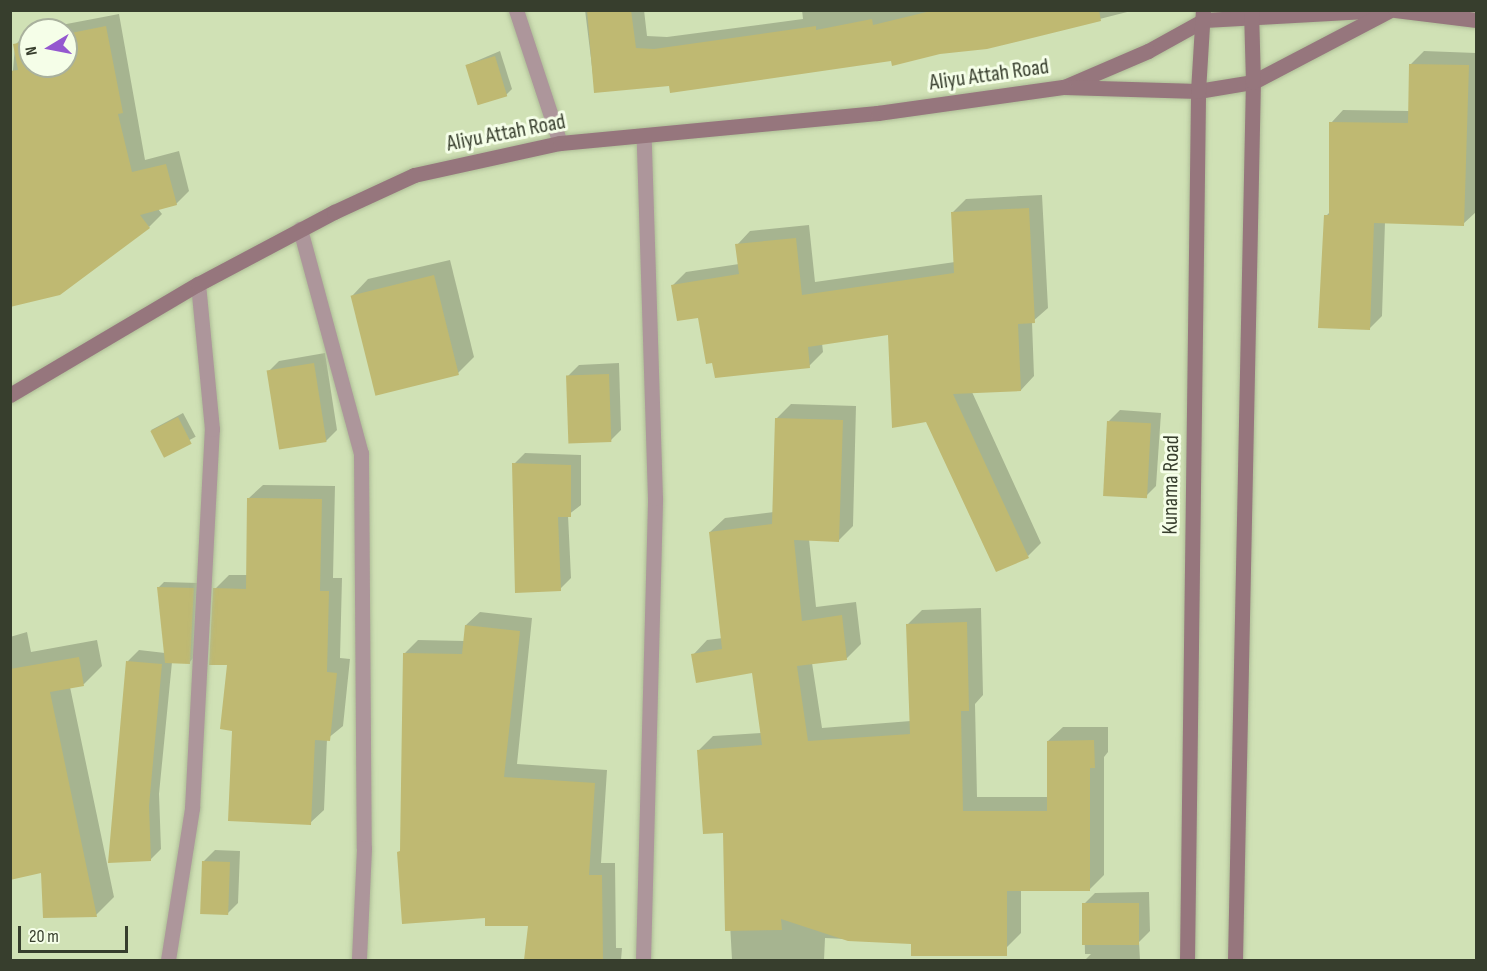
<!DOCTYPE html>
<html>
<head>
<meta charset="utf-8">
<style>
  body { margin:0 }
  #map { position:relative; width:1487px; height:971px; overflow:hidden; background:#d0e1b5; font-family:"Sofia Sans Condensed",sans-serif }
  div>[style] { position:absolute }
  .shadow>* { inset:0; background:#0003; transform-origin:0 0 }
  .building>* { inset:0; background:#bfb972; transform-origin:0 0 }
  .roads { filter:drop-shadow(0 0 2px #aebd97) drop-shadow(0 0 2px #aebd97) }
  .street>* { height:15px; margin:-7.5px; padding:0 7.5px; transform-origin:7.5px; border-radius:7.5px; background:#ad969b }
  .secondary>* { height:15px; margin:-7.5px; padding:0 7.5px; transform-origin:7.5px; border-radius:7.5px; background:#96767d }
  span { translate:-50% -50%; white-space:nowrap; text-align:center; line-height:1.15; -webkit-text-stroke:6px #f5fee8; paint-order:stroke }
  .street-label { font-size:22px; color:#373e2d }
  .frame { position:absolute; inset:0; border:12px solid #373e2d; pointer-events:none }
  .north { position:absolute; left:18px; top:18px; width:60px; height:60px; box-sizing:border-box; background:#f5fee8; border:2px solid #a9b19d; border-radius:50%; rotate:260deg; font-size:16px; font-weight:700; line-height:24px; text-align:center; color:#373e2d }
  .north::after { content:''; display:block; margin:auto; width:21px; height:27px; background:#9458cf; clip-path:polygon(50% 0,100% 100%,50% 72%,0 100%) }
  .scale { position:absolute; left:18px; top:926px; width:110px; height:27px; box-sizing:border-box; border:3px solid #373e2d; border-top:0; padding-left:8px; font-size:18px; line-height:21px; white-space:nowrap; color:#373e2d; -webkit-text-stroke:4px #f5fee8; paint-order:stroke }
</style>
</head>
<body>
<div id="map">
  <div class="shadow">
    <i style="clip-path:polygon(585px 10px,644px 10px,647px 36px,667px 37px,803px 19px,802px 10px,1135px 10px,986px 48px,595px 91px)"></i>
    <i style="clip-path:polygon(119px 14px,145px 160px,179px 151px,189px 191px,176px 204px,158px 209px,162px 214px,149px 227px,10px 109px,15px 45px,28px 32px,30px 66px,66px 66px,66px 30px,35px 30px)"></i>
    <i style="clip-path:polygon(500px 51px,512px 89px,506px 95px,467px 65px)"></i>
    <i style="clip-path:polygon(1424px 51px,1476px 53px,1476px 212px,1463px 224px,1385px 222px,1382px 316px,1369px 329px,1326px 216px,1331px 211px,1331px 123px,1343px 110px,1409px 111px,1411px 64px)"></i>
    <i style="clip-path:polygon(1042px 195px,1048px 308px,1032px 322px,1034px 376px,1021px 390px,972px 392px,1041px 543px,1028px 556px,927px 420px,889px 334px,822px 343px,823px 352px,809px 366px,699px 316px,672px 286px,686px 272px,739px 264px,737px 245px,750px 231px,809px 225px,815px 282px,955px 262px,953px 212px,966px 199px)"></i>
    <i style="clip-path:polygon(450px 260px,474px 357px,458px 373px,352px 296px,368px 279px)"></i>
    <i style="clip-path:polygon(325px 353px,337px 430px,326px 441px,268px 372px,279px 361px)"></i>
    <i style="clip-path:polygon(619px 363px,621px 430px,610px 441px,568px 376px,579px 365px)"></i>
    <i style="clip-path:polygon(791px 404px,856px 406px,853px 526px,839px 540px,809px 539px,816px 607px,856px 602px,861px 644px,847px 658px,812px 663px,822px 728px,911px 721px,908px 624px,922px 610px,981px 608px,983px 695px,975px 704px,977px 797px,1049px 797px,1048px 741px,1063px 727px,1108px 727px,1108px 752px,1104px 757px,1104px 875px,1089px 890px,1021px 889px,1021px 933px,1007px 947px,825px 938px,824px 960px,732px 960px,725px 831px,698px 751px,713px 736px,761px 733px,754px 672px,693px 655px,707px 640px,723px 638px,710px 532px,725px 518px,774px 512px,776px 419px)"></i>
    <i style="clip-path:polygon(1120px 410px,1161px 413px,1156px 486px,1145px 497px,1109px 421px)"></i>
    <i style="left:183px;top:413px;width:27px;height:36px;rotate:62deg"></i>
    <i style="clip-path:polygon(525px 453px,581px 455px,581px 505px,568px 515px,571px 578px,560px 589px,514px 464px)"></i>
    <i style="clip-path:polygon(263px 485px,335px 486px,333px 578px,342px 578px,340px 658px,350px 659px,343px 726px,327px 739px,324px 810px,310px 823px,234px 729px,229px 664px,215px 589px,229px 575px,248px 575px,249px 498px)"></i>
    <i style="clip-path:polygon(164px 582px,198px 583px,194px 657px,189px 663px,172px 662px,159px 794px,161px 849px,150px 860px,128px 661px,139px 650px,165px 653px,159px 587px)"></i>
    <i style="clip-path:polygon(480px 612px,532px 618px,517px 764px,607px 770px,601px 863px,615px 863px,616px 948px,622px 948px,621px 960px,525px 960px,529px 925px,486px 916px,402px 849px,405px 653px,418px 640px,465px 641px,466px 625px)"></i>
    <i style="clip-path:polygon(27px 632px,31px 652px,97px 640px,102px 666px,84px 684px,70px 687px,114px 897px,96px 915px,10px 732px,10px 637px)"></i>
    <i style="clip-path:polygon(215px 850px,240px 851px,238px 903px,227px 914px,204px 861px)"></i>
    <i style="clip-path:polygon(1149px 892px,1150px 931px,1139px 942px,1140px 960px,1085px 960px,1091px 954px,1085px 954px,1084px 904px,1095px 893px)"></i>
  </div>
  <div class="building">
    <i style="clip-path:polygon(587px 10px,631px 10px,636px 48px,654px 49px,816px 26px,816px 30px,872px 19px,873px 25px,935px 10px,1099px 10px,1101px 21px,987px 49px,940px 54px,892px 66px,891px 61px,670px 93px,669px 86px,594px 93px)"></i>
    <i style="clip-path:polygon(106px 26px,123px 113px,118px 114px,132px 172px,166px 164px,177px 205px,140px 215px,150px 228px,60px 295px,10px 307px,10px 71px,18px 70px,13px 44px,30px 41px,30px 66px,66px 66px,66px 34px)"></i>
    <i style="left:495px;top:56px;width:42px;height:31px;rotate:73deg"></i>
    <i style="clip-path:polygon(1409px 64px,1469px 65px,1464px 226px,1374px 223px,1370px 330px,1318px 328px,1324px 215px,1329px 215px,1329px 122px,1408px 123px)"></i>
    <i style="clip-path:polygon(1029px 208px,1035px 323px,1018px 324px,1021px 391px,953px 394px,1029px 558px,996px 572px,926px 422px,892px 428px,888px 335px,808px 347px,810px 368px,715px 378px,712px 363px,706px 364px,698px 318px,677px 321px,671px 285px,739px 274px,735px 244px,796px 238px,802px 295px,954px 273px,951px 212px)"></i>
    <i style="left:434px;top:275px;width:103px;height:86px;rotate:76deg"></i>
    <i style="left:314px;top:363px;width:80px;height:48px;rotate:81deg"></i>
    <i style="left:609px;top:374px;width:68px;height:43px;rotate:88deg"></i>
    <i style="left:178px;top:417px;width:30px;height:31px;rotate:63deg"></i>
    <i style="clip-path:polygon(775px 418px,843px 420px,839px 542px,794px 540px,802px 621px,842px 615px,847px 660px,797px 666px,808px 741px,910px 734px,906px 624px,967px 622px,969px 711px,961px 711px,963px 811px,1047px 811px,1047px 741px,1094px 740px,1095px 768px,1090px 768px,1090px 891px,1007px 891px,1007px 956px,911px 956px,911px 944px,848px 941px,781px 919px,782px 930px,725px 931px,723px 833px,703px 834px,697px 750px,762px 745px,752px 673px,696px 683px,691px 654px,722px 649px,709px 532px,772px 524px)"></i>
    <i style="left:1107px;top:421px;width:44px;height:75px;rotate:3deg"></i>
    <i style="clip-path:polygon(512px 463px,571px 465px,571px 517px,558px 517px,561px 591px,515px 593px)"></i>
    <i style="clip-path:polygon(247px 498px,322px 499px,320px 591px,329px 591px,327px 672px,337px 673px,330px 741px,315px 740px,311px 825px,228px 821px,232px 731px,220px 729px,227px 665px,209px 665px,213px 588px,246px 589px)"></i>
    <i style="clip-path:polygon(157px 587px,194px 588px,190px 664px,165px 663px)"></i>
    <i style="clip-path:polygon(465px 625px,520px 631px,504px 777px,595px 783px,589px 875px,602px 875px,603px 960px,524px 960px,528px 926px,485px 926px,485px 918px,402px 924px,397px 852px,400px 851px,403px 653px,462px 654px)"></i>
    <i style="clip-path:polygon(79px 657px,84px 686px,50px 692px,97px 917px,43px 918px,41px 873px,10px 880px,10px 669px)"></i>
    <i style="clip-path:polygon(126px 661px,162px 664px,149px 806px,151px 861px,108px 863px)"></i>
    <i style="left:202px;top:861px;width:28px;height:53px;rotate:2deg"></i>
    <i style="left:1082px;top:903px;width:57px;height:42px"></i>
  </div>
  <div class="roads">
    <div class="street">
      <i style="left:516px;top:10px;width:140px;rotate:71.7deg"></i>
      <i style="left:300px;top:229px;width:232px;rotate:74.8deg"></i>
      <i style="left:361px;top:453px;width:395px;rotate:89.6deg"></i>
      <i style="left:364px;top:848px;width:112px;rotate:92.6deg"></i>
      <i style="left:168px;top:960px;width:154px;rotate:-81deg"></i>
      <i style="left:192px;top:808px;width:380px;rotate:-87deg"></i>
      <i style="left:212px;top:429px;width:146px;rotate:-95.5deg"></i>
      <i style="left:643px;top:960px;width:462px;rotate:-88.5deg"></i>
      <i style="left:655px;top:498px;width:360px;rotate:-91.8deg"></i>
    </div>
    <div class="secondary">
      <i style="left:1384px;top:10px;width:180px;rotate:176.8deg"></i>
      <i style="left:1204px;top:20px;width:64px;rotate:151deg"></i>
      <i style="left:1148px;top:51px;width:91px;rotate:156.8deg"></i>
      <i style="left:1064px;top:87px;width:134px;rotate:1.7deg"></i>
      <i style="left:1198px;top:91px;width:56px;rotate:-9.3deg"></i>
      <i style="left:1253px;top:82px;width:156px;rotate:-27.6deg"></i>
      <i style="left:1395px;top:10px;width:82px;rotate:7deg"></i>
      <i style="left:10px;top:395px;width:218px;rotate:-30.6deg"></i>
      <i style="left:198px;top:284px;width:154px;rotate:-27.9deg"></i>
      <i style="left:334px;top:212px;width:88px;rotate:-24.8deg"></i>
      <i style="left:414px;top:175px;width:149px;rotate:-12.4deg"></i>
      <i style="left:560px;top:143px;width:319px;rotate:-5.4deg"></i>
      <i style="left:878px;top:113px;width:188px;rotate:-8deg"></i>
      <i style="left:1187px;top:960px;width:869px;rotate:-89.27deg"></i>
      <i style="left:1198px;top:91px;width:81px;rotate:-86.5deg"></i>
      <i style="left:1235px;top:960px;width:878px;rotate:-88.83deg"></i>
      <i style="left:1253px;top:82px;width:72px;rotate:-91.6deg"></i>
    </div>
  </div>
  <div class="street-label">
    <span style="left:989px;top:75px;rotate:-8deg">Aliyu Attah Road</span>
    <span style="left:506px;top:133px;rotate:-11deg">Aliyu Attah Road</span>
    <span style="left:1171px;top:485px;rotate:-89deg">Kunama Road</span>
  </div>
  <div class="frame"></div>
  <div class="north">N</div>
  <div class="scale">20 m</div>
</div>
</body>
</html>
